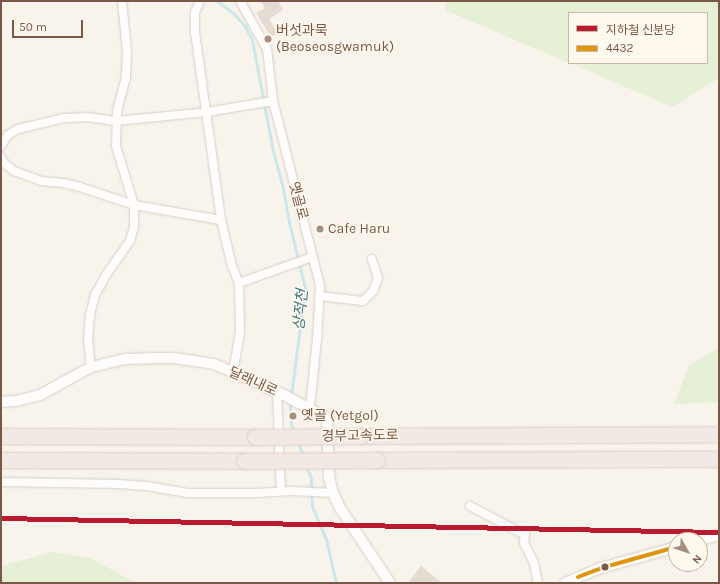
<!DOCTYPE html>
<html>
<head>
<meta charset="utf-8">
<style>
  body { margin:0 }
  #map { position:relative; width:720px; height:584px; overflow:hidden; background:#f8f3eb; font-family:Karla,"Noto Sans KR",sans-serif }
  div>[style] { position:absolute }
  .green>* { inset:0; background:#e5f0d4 }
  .stream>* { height:3px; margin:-1.5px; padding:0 1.5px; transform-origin:1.5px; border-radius:1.5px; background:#cae8ea }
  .building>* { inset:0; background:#e5dbd2 }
  .roads { filter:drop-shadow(0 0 1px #d7cec8) drop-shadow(0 0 1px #d7cec8) }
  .minor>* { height:8px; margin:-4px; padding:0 4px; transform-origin:4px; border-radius:4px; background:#fefdfc }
  .tertiary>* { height:10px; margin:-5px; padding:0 5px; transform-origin:5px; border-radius:5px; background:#fefdfc }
  .motorway>* { height:15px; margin:-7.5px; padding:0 7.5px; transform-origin:7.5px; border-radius:7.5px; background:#f2e8e4 }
  .bridges { filter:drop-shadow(0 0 1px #dad0c8) drop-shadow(0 0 1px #dad0c8) }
  .motorway-bridge>* { height:15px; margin:-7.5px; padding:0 7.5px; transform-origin:7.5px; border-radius:7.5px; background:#f2e8e4 }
  .bus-1>* { height:4px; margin:-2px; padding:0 2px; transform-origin:2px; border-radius:2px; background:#de960e }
  .metro-1>* { height:5px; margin:-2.5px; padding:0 2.5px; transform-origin:2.5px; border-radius:2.5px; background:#b81b30 }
  .dots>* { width:11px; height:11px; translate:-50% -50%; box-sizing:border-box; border:2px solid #fff8ee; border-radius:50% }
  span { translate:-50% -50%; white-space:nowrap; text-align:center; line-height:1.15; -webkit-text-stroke:3px #fff8ee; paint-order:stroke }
  .poi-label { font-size:14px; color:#7a5847 }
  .left { translate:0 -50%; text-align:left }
  .street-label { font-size:14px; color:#7a5847 }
  .water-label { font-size:15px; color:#397781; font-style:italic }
  .frame { position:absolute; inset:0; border:2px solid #7a5847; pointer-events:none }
  .legend { position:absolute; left:568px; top:12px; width:140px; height:52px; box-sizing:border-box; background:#fff8ee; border:1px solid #cab8ab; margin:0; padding:5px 7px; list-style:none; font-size:12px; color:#7a5847 }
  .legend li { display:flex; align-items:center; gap:8px; height:20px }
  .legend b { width:20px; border:1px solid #cab8ab }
  .north { position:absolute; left:668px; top:532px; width:40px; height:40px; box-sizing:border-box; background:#fff8ee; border:1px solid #cab8ab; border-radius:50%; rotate:129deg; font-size:11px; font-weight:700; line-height:16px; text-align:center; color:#7a5847 }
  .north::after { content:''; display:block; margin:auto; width:14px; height:18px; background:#a68e80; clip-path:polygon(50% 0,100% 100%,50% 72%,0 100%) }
  .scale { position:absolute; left:12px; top:20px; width:71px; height:18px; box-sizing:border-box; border:2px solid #7a5847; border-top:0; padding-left:5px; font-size:12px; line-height:14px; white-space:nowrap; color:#7a5847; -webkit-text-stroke:3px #fff8ee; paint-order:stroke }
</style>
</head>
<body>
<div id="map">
  <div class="green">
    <i style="clip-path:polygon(447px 1px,719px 1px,719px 78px,672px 107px,570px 63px,707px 63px,707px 13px,569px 13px,569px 63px,445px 10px)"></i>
    <i style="clip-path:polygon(719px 348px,719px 402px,674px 404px,689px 366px)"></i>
    <i style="clip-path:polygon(53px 552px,90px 558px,136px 583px,1px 583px,1px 566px)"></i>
  </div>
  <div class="stream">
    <i style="left:217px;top:1px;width:20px;rotate:37deg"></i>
    <i style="left:233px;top:13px;width:18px;rotate:47deg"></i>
    <i style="left:245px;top:26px;width:16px;rotate:63deg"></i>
    <i style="left:252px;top:40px;width:113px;rotate:79.3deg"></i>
    <i style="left:273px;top:151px;width:38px;rotate:75deg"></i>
    <i style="left:283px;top:188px;width:35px;rotate:80deg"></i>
    <i style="left:289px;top:222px;width:68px;rotate:76.4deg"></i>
    <i style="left:305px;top:288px;width:109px;rotate:97.4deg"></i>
    <i style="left:290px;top:401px;width:23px;rotate:88deg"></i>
    <i style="left:291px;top:424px;width:8px;rotate:67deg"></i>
    <i style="left:297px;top:440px;width:17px;rotate:69deg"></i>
    <i style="left:306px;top:465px;width:15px;rotate:70deg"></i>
    <i style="left:311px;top:479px;width:27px;rotate:88deg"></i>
    <i style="left:312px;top:506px;width:36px;rotate:67deg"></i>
    <i style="left:326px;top:539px;width:45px;rotate:77.2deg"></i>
  </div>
  <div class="building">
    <i style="clip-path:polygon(261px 1px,278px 1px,283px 10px,269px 19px,278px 33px,271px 37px,256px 13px,265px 8px)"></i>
    <i style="clip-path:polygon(421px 566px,442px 583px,408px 583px)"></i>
  </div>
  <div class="roads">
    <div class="minor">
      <i style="left:200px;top:1px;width:12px;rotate:114deg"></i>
      <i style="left:195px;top:12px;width:20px;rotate:90deg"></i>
      <i style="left:195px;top:32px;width:190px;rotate:82.1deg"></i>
      <i style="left:221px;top:220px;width:47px;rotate:76.6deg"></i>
      <i style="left:232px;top:266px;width:18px;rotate:68deg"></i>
      <i style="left:239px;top:283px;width:49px;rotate:88.8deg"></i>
      <i style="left:240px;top:332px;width:42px;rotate:99.7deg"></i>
      <i style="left:240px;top:1px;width:55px;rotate:60.6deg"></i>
      <i style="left:267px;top:49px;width:52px;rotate:83.4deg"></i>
      <i style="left:273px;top:101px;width:191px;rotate:75.7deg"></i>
      <i style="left:320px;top:286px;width:53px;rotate:93.2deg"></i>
      <i style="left:317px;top:339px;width:69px;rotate:95.8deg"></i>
      <i style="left:1px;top:146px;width:13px;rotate:-58deg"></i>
      <i style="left:8px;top:135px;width:12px;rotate:-31deg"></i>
      <i style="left:18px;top:129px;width:47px;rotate:-13.4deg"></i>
      <i style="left:64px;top:118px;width:23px;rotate:-2deg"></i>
      <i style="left:87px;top:117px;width:29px;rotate:8deg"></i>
      <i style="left:116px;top:121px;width:91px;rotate:-5.6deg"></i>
      <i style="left:207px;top:112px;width:67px;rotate:-9.5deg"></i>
      <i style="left:1px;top:157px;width:7px;rotate:63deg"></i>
      <i style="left:4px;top:163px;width:13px;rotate:39deg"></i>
      <i style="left:14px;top:171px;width:29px;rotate:20deg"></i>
      <i style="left:41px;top:181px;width:22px;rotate:5deg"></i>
      <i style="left:63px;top:183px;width:17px;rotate:13deg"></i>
      <i style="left:80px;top:187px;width:57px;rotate:18.4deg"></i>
      <i style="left:134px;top:205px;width:88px;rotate:9.8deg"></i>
      <i style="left:239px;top:283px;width:77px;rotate:-19.6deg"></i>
      <i style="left:319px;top:296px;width:44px;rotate:6.5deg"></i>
      <i style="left:363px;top:301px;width:14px;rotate:-45deg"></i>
      <i style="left:373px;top:291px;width:14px;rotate:-69deg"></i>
      <i style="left:378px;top:278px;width:20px;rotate:-108deg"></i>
      <i style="left:91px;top:367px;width:29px;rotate:-96deg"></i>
      <i style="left:88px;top:338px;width:23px;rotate:-85deg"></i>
      <i style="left:90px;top:315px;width:21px;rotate:-76deg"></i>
      <i style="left:95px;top:295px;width:23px;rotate:-61deg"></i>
      <i style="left:106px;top:275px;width:42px;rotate:-54.8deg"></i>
      <i style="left:130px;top:241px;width:15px;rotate:-74deg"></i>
      <i style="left:134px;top:227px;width:22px;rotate:-90deg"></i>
      <i style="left:134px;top:205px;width:62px;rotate:-107deg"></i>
      <i style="left:116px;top:146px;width:35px;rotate:-88deg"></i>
      <i style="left:117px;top:111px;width:34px;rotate:-75deg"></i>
      <i style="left:126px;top:78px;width:26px;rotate:-88deg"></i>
      <i style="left:127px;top:52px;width:51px;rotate:-95.6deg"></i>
      <i style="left:277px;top:392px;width:99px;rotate:87.7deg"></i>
      <i style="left:1px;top:482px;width:117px;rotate:1deg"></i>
      <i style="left:118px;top:484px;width:29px;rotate:4deg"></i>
      <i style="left:147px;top:486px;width:41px;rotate:9.9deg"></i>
      <i style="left:187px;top:493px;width:69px"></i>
      <i style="left:256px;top:493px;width:36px;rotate:-3deg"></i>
      <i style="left:292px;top:491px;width:41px;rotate:2.8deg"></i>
      <i style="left:470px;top:506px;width:62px;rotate:27.8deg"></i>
      <i style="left:525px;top:535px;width:8px;rotate:97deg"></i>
      <i style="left:524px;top:543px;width:22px;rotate:63deg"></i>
      <i style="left:534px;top:563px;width:20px;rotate:79deg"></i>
    </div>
    <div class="tertiary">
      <i style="left:1px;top:402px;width:15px;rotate:-4deg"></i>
      <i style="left:16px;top:401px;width:25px;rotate:-14deg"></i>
      <i style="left:40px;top:395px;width:58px;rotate:-28.8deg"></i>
      <i style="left:91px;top:367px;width:37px;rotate:-13deg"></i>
      <i style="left:127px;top:359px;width:24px;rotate:-2deg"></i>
      <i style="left:151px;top:358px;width:23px"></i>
      <i style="left:174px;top:358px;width:40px;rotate:8.5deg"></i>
      <i style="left:214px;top:364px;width:77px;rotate:23.9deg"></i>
      <i style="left:284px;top:395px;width:49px;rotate:28.1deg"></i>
      <i style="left:327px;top:418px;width:59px;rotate:88.1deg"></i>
      <i style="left:329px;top:477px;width:16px;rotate:76deg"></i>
      <i style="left:333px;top:493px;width:17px;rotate:65deg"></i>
      <i style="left:340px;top:508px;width:90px;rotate:56.3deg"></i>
      <i style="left:700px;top:540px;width:20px;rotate:-15deg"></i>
      <i style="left:565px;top:583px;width:39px;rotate:-23deg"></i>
      <i style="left:601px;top:568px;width:78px;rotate:-15.6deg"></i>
    </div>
    <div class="motorway">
      <i style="left:1px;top:436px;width:254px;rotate:0.2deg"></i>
      <i style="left:361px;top:436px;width:358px;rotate:-0.3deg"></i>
      <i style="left:1px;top:460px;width:243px;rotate:0.2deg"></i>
      <i style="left:377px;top:460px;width:342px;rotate:-0.2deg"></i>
    </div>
  </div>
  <div class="bridges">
    <div class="motorway-bridge">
      <i style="left:255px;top:437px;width:106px;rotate:-0.5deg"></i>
      <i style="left:244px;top:461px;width:133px;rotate:-0.4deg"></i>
    </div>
  </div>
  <div class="bus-1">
    <i style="left:578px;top:577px;width:25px;rotate:-21deg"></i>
    <i style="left:601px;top:568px;width:78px;rotate:-15.6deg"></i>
  </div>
  <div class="metro-1">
    <i style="left:1px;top:518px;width:718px;rotate:1.12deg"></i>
  </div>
  <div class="dots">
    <i style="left:268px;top:39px;background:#a68e80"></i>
    <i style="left:320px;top:229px;background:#a68e80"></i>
    <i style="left:293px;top:416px;background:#a68e80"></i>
    <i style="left:605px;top:567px;background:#7a5847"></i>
  </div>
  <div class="poi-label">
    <span class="left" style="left:276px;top:39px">버섯과묵<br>(Beoseosgwamuk)</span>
    <span class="left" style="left:328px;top:229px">Cafe Haru</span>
    <span class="left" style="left:301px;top:416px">옛골 (Yetgol)</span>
  </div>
  <div class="street-label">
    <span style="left:298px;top:201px;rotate:75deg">옛골로</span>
    <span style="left:253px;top:382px;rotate:24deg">달래내로</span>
    <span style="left:360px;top:436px;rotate:-1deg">경부고속도로</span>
  </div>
  <div class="water-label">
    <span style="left:301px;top:310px;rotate:-84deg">상적천</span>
  </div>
  <div class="frame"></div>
  <ul class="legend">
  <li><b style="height:5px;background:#b81b30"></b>지하철 신분당</li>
  <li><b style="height:5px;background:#de960e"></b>4432</li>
  </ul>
  <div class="north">N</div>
  <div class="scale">50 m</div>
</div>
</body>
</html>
